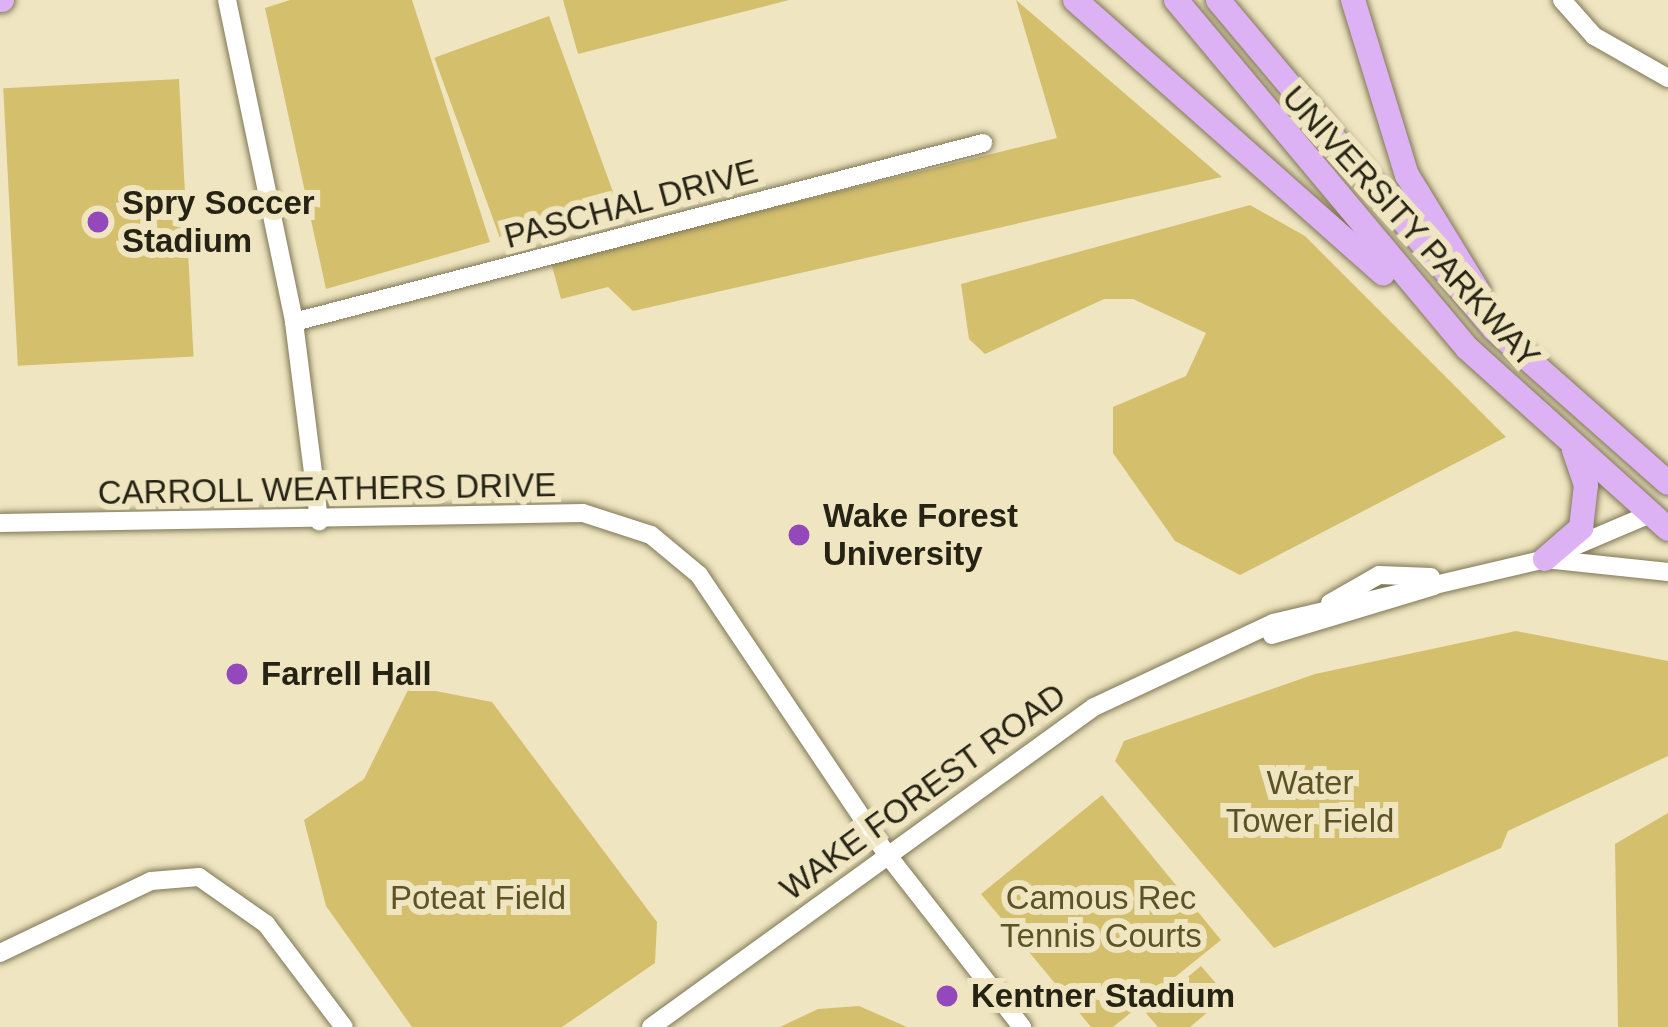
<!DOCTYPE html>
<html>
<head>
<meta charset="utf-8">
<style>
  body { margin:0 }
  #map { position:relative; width:1668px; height:1027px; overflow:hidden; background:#efe6c1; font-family:Arial,sans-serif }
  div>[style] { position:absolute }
  .green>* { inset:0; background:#d4bf6d; transform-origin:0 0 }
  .roads { filter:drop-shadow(0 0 3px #7f7756) drop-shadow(0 0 3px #7f7756) }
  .minor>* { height:18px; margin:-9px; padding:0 9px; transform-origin:9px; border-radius:9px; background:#fff }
  .major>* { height:24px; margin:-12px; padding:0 12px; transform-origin:12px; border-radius:12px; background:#dcb2f4 }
  .dots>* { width:33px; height:33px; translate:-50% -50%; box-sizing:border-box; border:6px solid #efe6c1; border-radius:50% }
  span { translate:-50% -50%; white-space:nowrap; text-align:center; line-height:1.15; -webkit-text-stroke:12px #efe6c1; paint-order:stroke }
  .poi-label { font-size:33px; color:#262315; font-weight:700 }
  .left { translate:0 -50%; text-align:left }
  .street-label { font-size:33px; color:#262315 }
  .park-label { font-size:33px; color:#5e5327 }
</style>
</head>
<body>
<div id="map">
  <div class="green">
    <i style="clip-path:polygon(290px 0,412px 0,490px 242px,326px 289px,265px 8px)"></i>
    <i style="clip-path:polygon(563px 0,789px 0,578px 54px)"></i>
    <i style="clip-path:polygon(1016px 0,1222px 177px,633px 311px,608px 287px,561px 299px,551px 262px,1057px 138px)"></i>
    <i style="left:549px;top:16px;width:191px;height:122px;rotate:70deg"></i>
    <i style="left:179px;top:79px;width:278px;height:176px;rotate:87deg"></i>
    <i style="clip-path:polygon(1250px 205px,1305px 236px,1506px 437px,1240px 575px,1175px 541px,1113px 453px,1113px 407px,1186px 376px,1206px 333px,1133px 299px,1104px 299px,985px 354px,969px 339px,961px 284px)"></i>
    <i style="clip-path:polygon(1516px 631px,1668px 661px,1668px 756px,1508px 831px,1501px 848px,1274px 948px,1115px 761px,1124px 741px,1315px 674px)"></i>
    <i style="clip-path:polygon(410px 686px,492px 702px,657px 922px,655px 963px,562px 1027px,412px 1027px,326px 906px,304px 820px,364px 779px)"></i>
    <i style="clip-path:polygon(1102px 795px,1221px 940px,1113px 1027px,1091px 1027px,981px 894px)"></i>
    <i style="clip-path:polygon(1668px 813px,1668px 1027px,1618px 1027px,1615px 844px)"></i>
    <i style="clip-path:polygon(1201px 966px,1227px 996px,1190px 1027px,1158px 1027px,1145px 1012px)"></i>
    <i style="clip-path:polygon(859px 1006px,907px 1027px,780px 1027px,818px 1009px)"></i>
  </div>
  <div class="roads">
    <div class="minor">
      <i style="left:227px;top:0;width:329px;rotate:78.2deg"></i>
      <i style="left:294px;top:322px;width:201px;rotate:82.8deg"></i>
      <i style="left:1562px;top:0;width:48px;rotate:48.4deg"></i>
      <i style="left:1594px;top:36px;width:85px;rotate:29.6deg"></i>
      <i style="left:294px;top:322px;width:712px;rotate:-14.56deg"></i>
      <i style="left:0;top:523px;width:583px;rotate:-0.98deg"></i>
      <i style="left:583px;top:513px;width:71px;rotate:17.9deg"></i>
      <i style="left:651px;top:535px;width:62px;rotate:39.8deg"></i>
      <i style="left:699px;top:575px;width:335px;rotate:56.1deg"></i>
      <i style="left:886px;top:853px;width:221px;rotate:52deg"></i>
      <i style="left:1561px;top:552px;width:97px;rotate:-23.1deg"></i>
      <i style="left:1330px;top:603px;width:56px;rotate:-29.7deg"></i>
      <i style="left:1379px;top:575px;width:52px;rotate:2.2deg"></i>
      <i style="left:1272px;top:635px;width:169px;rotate:-16.8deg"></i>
      <i style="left:0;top:953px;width:167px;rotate:-25.5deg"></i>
      <i style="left:151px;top:881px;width:48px;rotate:-4.8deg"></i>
      <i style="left:199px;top:877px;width:82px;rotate:35deg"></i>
      <i style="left:266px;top:924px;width:129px;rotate:52.9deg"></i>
      <i style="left:651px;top:1027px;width:546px;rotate:-35.84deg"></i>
      <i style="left:1094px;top:707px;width:198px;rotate:-25.1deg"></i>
      <i style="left:1273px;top:623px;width:279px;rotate:-13.2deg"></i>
      <i style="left:1545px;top:559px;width:124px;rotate:6deg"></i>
    </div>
    <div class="major">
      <i style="left:0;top:0;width:2px"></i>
      <i style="left:1075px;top:0;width:412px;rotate:41.6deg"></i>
      <i style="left:1176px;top:0;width:454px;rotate:50.1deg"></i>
      <i style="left:1467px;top:348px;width:270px;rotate:42deg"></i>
      <i style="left:1218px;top:0;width:429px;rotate:50deg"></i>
      <i style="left:1494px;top:329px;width:232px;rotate:41.5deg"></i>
      <i style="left:1353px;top:0;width:183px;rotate:72.9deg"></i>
      <i style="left:1407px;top:175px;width:136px;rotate:58.5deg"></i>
      <i style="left:1545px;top:559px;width:48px;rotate:-40.7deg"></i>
      <i style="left:1581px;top:528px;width:43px;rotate:-83.4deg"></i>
      <i style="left:1586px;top:485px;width:37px;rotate:-109deg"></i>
    </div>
  </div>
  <div class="dots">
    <i style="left:98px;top:222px;background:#9349bc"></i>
    <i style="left:799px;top:535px;background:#9349bc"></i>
    <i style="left:237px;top:674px;background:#9349bc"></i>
    <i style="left:947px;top:996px;background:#9349bc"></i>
  </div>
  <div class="poi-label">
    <span class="left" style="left:122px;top:222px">Spry Soccer<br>Stadium</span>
    <span class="left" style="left:823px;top:535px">Wake Forest<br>University</span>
    <span class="left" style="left:261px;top:674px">Farrell Hall</span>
    <span class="left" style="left:971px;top:996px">Kentner Stadium</span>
  </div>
  <div class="street-label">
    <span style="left:631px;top:204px;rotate:-15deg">PASCHAL DRIVE</span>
    <span style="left:1411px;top:227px;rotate:48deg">UNIVERSITY PARKWAY</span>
    <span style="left:327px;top:489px;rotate:-1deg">CARROLL WEATHERS DRIVE</span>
    <span style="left:923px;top:792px;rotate:-36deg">WAKE FOREST ROAD</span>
  </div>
  <div class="park-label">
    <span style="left:1310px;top:802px">Water<br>Tower Field</span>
    <span style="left:478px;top:898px">Poteat Field</span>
    <span style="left:1101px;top:917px">Camous Rec<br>Tennis Courts</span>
  </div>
</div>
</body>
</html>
